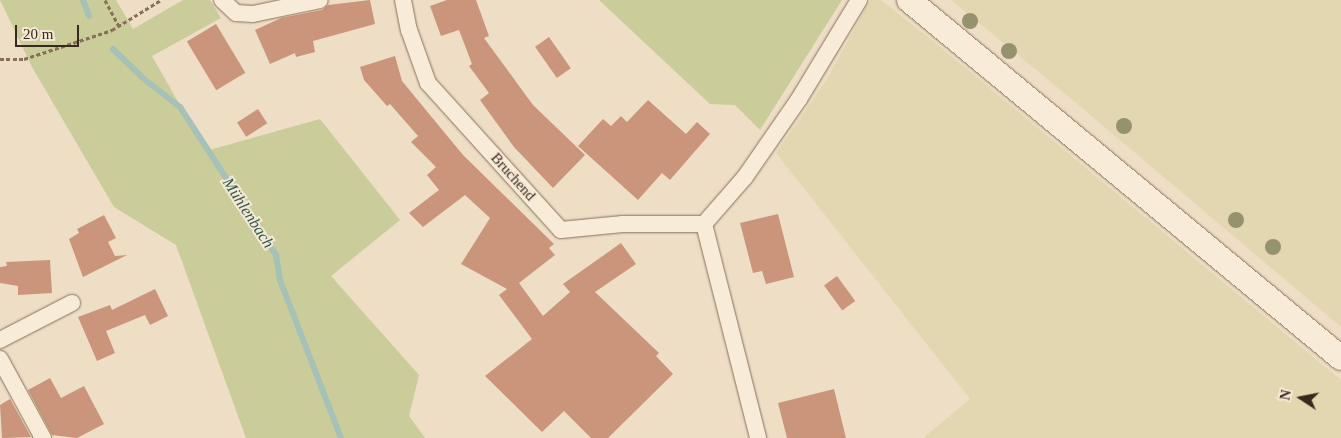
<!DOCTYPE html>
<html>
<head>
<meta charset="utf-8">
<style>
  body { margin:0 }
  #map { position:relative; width:1341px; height:438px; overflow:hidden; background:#eedec5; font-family:Georgia,serif }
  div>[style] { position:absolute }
  .farmland>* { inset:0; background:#e3d7b2 }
  .green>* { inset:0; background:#cacc99 }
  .stream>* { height:6px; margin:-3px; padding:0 3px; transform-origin:3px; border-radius:3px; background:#a6c1b7 }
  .building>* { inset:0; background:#cb957b; transform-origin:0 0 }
  .path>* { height:3px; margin-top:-1.5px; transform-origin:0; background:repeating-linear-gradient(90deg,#886f5b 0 4px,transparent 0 6.5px) }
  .roads { filter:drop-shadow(0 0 1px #886f5b) drop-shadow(0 0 1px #886f5b) }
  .minor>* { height:16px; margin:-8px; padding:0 8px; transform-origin:8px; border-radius:8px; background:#f8ecd8 }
  .secondary>* { height:24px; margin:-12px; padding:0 12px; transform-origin:12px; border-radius:12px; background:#f8ecd8 }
  .trees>* { width:16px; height:16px; margin:-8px; border-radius:50%; background:#95936e }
  span { translate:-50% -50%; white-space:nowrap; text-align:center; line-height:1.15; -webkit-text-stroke:4px #f5e8d4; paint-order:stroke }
  .street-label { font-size:15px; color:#38291f }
  .water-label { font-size:16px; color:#2e5851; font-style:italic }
  .north { position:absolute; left:1276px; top:373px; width:50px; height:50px; -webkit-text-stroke:4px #f5e8d4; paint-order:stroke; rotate:281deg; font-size:14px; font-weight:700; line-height:20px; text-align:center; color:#38291f }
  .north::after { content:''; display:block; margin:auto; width:18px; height:22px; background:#38291f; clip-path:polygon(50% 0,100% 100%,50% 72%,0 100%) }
  .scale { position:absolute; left:15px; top:25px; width:64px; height:22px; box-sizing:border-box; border:2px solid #38291f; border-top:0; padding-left:6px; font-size:15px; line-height:18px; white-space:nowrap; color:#38291f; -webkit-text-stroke:4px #f5e8d4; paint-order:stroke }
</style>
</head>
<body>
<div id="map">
  <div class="farmland">
    <i style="clip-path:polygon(870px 0,881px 0,932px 40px,1341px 380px,1341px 438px,923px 438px,970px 399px,776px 153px,827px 79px)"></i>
    <i style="clip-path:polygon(951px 0,1341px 0,1341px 327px,1063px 92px)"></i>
  </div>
  <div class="green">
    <i style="clip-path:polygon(0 0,116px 0,133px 29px,183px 0,210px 0,221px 18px,152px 56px,206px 151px,320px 119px,400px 220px,331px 276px,419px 375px,409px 416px,425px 438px,246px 438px,176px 245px,114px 207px,32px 67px)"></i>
    <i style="clip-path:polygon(599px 0,842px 0,760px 130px,735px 105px,710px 104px)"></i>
  </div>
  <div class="stream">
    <i style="left:83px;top:0;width:17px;rotate:69deg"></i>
    <i style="left:113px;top:49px;width:43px;rotate:44.1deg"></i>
    <i style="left:144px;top:79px;width:46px;rotate:37.9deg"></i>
    <i style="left:180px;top:107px;width:176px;rotate:57deg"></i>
    <i style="left:276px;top:255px;width:25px;rotate:81deg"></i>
    <i style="left:280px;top:280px;width:169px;rotate:68.9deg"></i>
  </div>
  <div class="building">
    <i style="clip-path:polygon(370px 0,375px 24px,313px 41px,315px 52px,296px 57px,295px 53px,270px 64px,255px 30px,281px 18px,322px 10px,328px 5px)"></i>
    <i style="clip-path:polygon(447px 0,476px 0,489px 36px,484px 38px,533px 105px,585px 155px,553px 188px,514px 147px,480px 100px,489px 93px,469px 66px,472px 64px,459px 30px,441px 36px,430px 6px)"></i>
    <i style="left:216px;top:24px;width:57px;height:34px;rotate:59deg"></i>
    <i style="left:549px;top:37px;width:38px;height:17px;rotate:55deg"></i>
    <i style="clip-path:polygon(395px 56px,402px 81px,463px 155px,554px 244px,549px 248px,555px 255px,519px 283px,543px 316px,570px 292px,563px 284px,621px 243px,636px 264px,595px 292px,659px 353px,656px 356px,673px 374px,608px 438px,591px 438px,564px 411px,542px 432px,485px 376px,532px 339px,499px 295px,507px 289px,461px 264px,490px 218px,465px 195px,423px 227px,409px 213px,439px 190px,427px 175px,436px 167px,411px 142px,418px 136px,390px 104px,387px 106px,364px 80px,360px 67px)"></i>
    <i style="clip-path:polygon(648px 100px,686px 134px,697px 122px,710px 134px,670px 180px,662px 173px,638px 200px,578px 146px,603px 119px,611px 126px,621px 116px,627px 122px)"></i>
    <i style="left:258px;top:109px;width:17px;height:25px;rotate:57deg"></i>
    <i style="clip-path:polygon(778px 214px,794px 277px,766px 284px,762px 271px,753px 273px,740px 223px)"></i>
    <i style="clip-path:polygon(104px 215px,116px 238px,108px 242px,115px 256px,127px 255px,83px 277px,69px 239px,79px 233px,77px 229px)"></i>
    <i style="clip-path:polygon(50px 260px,52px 293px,18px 295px,18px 286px,0 283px,0 267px,7px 266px,6px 262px)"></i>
    <i style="left:837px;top:276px;width:31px;height:16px;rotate:54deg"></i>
    <i style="clip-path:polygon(155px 289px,168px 316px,150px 325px,145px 315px,106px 331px,115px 353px,97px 361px,78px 317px,110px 305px,112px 310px)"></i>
    <i style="clip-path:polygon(50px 378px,61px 398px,84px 386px,104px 424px,77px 438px,52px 435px,28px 390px)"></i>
    <i style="clip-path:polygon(834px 389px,846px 438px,787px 438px,778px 403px)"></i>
    <i style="clip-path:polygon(10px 399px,31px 437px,2px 438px,0 405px)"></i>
  </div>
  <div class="path">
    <i style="left:105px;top:0;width:30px;rotate:62deg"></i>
    <i style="left:0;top:59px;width:24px"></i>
    <i style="left:24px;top:59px;width:93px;rotate:-18.2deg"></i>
    <i style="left:112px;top:30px;width:57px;rotate:-31.5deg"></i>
  </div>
  <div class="roads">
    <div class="minor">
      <i style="left:222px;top:0;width:19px;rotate:43deg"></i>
      <i style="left:236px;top:13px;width:17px;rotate:3deg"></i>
      <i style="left:253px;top:14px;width:68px;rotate:-11.8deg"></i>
      <i style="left:403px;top:0;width:31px;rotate:79deg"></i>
      <i style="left:409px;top:30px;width:56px;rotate:70.3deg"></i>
      <i style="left:428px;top:83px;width:198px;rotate:47.9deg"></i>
      <i style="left:561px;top:230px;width:62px;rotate:-5.5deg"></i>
      <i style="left:623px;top:224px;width:81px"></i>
      <i style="left:704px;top:224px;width:62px;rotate:-48.9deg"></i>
      <i style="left:745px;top:177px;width:95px;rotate:-55.3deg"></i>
      <i style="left:799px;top:99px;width:116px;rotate:-58.8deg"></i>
      <i style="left:704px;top:224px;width:221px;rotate:75.8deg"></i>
      <i style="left:0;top:340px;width:81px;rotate:-27.2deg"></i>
      <i style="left:0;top:359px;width:90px;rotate:61.4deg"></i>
    </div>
    <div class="secondary">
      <i style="left:909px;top:0;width:561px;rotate:39.65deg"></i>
    </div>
  </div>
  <div class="trees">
    <i style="left:970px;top:21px"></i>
    <i style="left:1009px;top:51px"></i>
    <i style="left:1124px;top:126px"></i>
    <i style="left:1236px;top:220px"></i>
    <i style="left:1273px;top:247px"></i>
  </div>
  <div class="street-label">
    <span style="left:513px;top:177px;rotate:48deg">Bruchend</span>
  </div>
  <div class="water-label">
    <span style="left:248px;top:213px;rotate:57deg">Mühlenbach</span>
  </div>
  <div class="north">N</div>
  <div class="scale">20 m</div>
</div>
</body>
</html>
